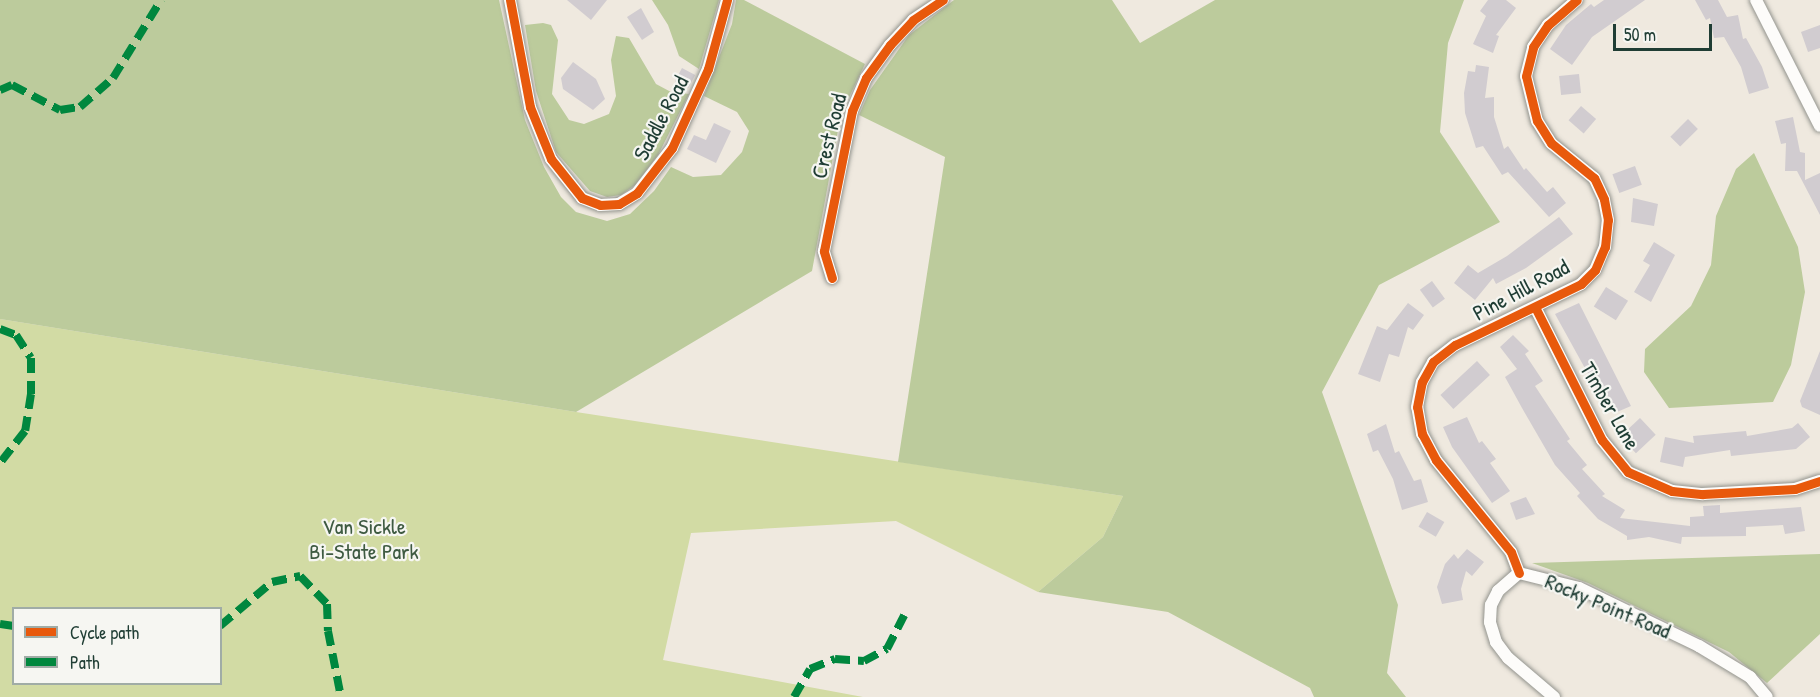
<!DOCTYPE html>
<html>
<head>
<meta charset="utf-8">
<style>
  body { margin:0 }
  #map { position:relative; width:1820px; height:697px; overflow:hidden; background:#efe9df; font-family:"Patrick Hand",sans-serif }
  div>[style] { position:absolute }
  .green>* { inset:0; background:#d2dba4 }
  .forest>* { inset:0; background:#bccb9c }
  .building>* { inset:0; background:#d1ccd0; transform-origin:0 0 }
  .roads { filter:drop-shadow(0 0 2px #93948e) drop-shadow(0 0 2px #93948e) }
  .street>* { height:12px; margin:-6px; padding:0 6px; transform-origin:6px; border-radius:6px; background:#fdfcfa }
  .quiet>* { height:8px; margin-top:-4px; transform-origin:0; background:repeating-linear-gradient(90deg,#00873e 0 15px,transparent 0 23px) }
  .cycleway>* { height:9px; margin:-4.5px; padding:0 4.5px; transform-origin:4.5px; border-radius:4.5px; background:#e8590c }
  span { translate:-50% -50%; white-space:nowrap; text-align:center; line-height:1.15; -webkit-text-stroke:4.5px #f6f6f2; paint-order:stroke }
  .street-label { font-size:22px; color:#1f3d34 }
  .park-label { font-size:22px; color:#3e5a41 }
  .legend { position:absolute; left:12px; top:607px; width:210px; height:78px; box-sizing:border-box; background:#f6f6f2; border:2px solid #a0aca6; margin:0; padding:8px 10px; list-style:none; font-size:18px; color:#1f3d34 }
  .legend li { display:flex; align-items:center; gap:12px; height:30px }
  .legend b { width:30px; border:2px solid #a0aca6 }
  .scale { position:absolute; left:1613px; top:24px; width:99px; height:27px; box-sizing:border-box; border:3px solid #1f3d34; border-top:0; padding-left:8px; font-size:18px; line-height:21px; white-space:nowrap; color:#1f3d34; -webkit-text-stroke:4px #f6f6f2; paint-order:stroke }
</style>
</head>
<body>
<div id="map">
  <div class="green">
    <i style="clip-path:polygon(evenodd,0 319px,576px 412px,1123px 496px,1103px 537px,1038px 592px,896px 521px,691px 533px,663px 660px,863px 697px,0 697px,0 319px,14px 608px,220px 608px,220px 684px,14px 684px,14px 608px)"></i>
  </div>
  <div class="forest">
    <i style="clip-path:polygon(0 0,499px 0,525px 120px,544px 167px,561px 197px,576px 212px,607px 221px,630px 214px,654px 191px,671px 167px,693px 177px,721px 175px,742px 152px,749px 131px,737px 112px,704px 96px,732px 24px,736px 0,744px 0,865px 64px,841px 114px,812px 271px,576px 412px,0 319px)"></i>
    <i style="clip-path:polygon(652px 0,719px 0,699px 69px,679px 56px,668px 25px)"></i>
    <i style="clip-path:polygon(954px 0,1112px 0,1140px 43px,1215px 0,1464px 0,1448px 43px,1440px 132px,1500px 222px,1379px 285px,1322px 392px,1398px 605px,1387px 673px,1406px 697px,1314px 697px,1310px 688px,1168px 612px,1038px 592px,1103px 537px,1123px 496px,898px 462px,945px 157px,859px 115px,870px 90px,909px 35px)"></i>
    <i style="clip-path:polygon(543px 23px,551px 25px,558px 40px,552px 94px,569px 120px,584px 124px,609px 114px,616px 96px,611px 60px,616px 36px,629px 38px,656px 84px,671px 92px,689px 94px,658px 155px,635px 185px,621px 195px,607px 197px,590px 191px,556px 152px,536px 91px,525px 25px)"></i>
    <i style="clip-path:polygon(1754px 153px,1798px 247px,1805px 292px,1791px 365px,1773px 402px,1669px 408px,1644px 372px,1645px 349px,1691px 306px,1711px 265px,1716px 216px,1736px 169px)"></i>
    <i style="clip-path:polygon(1820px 554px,1820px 634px,1767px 683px,1729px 652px,1588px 583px,1532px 563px)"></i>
  </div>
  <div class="building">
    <i style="clip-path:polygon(567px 0,607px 0,591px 20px)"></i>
    <i style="clip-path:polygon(1488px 0,1506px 0,1516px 8px,1496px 35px,1499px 36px,1493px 53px,1473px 44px,1486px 16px,1480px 11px)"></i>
    <i style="clip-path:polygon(1604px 0,1645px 0,1592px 37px,1572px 65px,1550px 49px,1566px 25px,1591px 4px,1594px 7px)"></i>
    <i style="clip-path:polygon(1695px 0,1718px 0,1727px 17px,1738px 15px,1743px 39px,1746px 38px,1762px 67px,1769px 88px,1749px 94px,1741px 67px,1724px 37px,1714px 38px,1710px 18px,1706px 20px)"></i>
    <i style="clip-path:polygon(641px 8px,654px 32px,642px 40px,627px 17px)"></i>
    <i style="clip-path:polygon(1820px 25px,1820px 48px,1808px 52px,1801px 32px)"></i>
    <i style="clip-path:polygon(573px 62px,596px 79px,605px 99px,593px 110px,563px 89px,561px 78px)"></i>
    <i style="clip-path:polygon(1476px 65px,1489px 67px,1485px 98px,1494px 97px,1494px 117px,1504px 149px,1508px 146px,1524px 170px,1526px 168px,1547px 192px,1553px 187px,1566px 203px,1549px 217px,1508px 172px,1502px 175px,1483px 146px,1476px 148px,1465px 113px,1464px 93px,1468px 71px,1475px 72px)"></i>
    <i style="left:682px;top:68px;width:15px;height:15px;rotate:28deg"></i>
    <i style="left:1579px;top:74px;width:19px;height:20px;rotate:84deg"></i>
    <i style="left:1581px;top:106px;width:20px;height:19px;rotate:41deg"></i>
    <i style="clip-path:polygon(1793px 117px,1800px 152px,1805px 153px,1805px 180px,1820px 173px,1820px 215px,1797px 171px,1785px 171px,1786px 143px,1781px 144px,1775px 121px)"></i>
    <i style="left:1688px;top:119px;width:14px;height:25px;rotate:45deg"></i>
    <i style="clip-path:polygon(714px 123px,731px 131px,716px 163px,687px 149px,694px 135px,706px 140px)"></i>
    <i style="left:1635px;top:166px;width:20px;height:24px;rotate:70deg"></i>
    <i style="clip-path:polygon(1633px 198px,1658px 204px,1654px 226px,1631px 222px)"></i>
    <i style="clip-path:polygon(1559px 217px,1573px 234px,1526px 268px,1496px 284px,1493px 278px,1475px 300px,1454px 283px,1468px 265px,1478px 273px,1507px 256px)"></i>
    <i style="clip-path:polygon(1654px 242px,1675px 255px,1651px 302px,1634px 292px,1650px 265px,1643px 261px)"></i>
    <i style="left:1432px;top:281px;width:22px;height:15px;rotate:54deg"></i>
    <i style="left:1606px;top:287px;width:26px;height:23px;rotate:32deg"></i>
    <i style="clip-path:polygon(1408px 303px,1424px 315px,1413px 330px,1408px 327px,1399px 357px,1389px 354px,1380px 382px,1358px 374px,1377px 326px,1387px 330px)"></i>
    <i style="clip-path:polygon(1579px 303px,1631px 406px,1617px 412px,1614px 407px,1608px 410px,1555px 314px)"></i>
    <i style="clip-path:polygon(1513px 335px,1529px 351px,1525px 354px,1543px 381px,1535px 386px,1570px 439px,1567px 441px,1587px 465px,1582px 469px,1605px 494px,1602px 496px,1625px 510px,1620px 518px,1690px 526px,1690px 517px,1704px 516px,1703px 506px,1720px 505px,1720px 513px,1801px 507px,1805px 531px,1785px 534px,1783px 525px,1746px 527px,1746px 536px,1682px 537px,1681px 544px,1649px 537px,1627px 540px,1627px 536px,1598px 519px,1577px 496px,1580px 493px,1555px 465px,1522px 408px,1505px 377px,1517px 369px,1500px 347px)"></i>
    <i style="clip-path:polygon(1820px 351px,1820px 415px,1802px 407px,1800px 401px)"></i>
    <i style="left:1477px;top:361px;width:19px;height:50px;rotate:47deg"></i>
    <i style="clip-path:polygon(1467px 417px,1479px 443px,1482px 441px,1496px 459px,1490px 463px,1510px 491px,1492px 503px,1452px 447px,1443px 427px)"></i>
    <i style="left:1640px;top:418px;width:23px;height:27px;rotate:47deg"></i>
    <i style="clip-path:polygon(1798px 423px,1810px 437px,1796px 449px,1731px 456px,1730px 450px,1685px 457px,1683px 467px,1660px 462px,1665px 437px,1694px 443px,1693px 436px,1746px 431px,1747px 436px,1792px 428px)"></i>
    <i style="clip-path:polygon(1386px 424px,1395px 453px,1399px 451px,1414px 481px,1421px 479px,1428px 502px,1402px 510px,1393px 479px,1378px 450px,1373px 452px,1367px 434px)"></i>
    <i style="clip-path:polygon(1526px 497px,1535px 514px,1516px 520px,1510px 503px)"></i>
    <i style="left:1427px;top:512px;width:20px;height:17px;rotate:30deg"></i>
    <i style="clip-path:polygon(1467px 549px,1484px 562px,1472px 576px,1466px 571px,1461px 589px,1463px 600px,1442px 604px,1437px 587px,1445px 564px,1454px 554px,1458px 559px)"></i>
  </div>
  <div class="roads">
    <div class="street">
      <i style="left:510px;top:0;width:109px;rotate:79.4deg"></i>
      <i style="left:530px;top:107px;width:56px;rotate:68deg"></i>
      <i style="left:551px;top:159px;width:50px;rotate:51.5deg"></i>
      <i style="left:582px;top:198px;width:19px;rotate:21deg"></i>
      <i style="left:600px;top:205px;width:19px;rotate:-3deg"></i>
      <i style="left:619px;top:204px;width:21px;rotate:-31deg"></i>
      <i style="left:637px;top:193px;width:57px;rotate:-52.1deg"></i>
      <i style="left:672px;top:148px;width:87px;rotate:-65.5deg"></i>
      <i style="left:708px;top:69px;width:72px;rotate:-74.6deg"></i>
      <i style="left:1756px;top:0;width:141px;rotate:63.1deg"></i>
      <i style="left:832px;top:278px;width:28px;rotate:-107deg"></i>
      <i style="left:824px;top:251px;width:143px;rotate:-78.7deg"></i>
      <i style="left:852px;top:111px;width:36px;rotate:-67deg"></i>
      <i style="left:866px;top:78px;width:41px;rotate:-54deg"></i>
      <i style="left:890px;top:45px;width:34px;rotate:-47deg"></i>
      <i style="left:913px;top:20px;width:36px;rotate:-34deg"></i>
      <i style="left:1536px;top:309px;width:147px;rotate:63.3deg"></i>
      <i style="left:1602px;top:440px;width:41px;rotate:50.9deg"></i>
      <i style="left:1628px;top:472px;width:48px;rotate:23.4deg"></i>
      <i style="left:1672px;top:491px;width:31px;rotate:6deg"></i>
      <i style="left:1703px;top:494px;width:92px;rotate:-3.1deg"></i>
      <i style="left:1795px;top:489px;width:26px;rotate:-18deg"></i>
      <i style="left:1519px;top:573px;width:22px;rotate:-111deg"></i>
      <i style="left:1511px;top:552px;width:119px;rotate:-129.2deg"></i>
      <i style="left:1436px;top:460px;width:30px;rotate:-118deg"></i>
      <i style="left:1422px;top:434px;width:27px;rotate:-100deg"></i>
      <i style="left:1417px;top:407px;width:25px;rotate:-79deg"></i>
      <i style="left:1422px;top:382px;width:23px;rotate:-61deg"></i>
      <i style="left:1433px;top:362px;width:28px;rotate:-38deg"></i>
      <i style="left:1455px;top:345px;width:140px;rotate:-25.8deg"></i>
      <i style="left:1581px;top:284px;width:20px;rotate:-45deg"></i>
      <i style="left:1595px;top:270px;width:25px;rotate:-67deg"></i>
      <i style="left:1605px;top:247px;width:27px;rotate:-84deg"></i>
      <i style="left:1608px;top:220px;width:21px;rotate:-101deg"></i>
      <i style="left:1604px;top:199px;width:23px;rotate:-115deg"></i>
      <i style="left:1594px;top:178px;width:55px;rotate:-140.9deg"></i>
      <i style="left:1551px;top:143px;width:26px;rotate:-122deg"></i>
      <i style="left:1537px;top:121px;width:46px;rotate:-103.7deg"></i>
      <i style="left:1526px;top:76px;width:30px;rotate:-76deg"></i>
      <i style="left:1533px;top:47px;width:27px;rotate:-56deg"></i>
      <i style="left:1548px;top:25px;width:38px;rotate:-41deg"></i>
      <i style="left:1554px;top:697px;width:60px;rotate:-139.7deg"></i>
      <i style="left:1508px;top:658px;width:20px;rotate:-127deg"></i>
      <i style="left:1496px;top:642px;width:21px;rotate:-107deg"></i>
      <i style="left:1490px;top:622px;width:17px;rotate:-87deg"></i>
      <i style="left:1491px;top:605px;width:16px;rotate:-63deg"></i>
      <i style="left:1498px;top:591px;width:28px;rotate:-41deg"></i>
      <i style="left:1519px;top:573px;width:62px;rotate:14deg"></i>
      <i style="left:1579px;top:588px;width:133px;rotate:25.8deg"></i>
      <i style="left:1699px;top:646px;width:60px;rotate:31.3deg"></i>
      <i style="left:1750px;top:677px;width:26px;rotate:50deg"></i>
    </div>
  </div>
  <div class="quiet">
    <i style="left:0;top:90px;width:13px;rotate:-23deg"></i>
    <i style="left:12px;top:85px;width:54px;rotate:27.5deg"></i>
    <i style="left:60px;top:110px;width:20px;rotate:-9deg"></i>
    <i style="left:80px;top:107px;width:44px;rotate:-41.3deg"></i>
    <i style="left:113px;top:78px;width:92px;rotate:-58.4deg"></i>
    <i style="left:0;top:329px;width:17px;rotate:21deg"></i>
    <i style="left:16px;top:335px;width:27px;rotate:57deg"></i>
    <i style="left:31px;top:358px;width:36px;rotate:90deg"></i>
    <i style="left:31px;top:394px;width:37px;rotate:99deg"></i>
    <i style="left:25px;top:431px;width:41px;rotate:128deg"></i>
    <i style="left:0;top:624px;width:14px;rotate:8deg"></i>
    <i style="left:220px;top:626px;width:68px;rotate:-40.2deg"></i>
    <i style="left:272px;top:582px;width:29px;rotate:-12deg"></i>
    <i style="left:300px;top:576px;width:39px;rotate:46deg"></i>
    <i style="left:327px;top:604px;width:27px;rotate:88deg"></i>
    <i style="left:328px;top:631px;width:67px;rotate:78.9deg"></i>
    <i style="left:794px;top:697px;width:32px;rotate:-60deg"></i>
    <i style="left:810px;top:669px;width:27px;rotate:-22deg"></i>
    <i style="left:835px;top:659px;width:29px;rotate:4deg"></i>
    <i style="left:864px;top:661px;width:26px;rotate:-28deg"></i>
    <i style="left:887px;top:649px;width:38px;rotate:-63deg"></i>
  </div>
  <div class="cycleway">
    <i style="left:510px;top:0;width:109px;rotate:79.4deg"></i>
    <i style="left:530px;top:107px;width:56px;rotate:68deg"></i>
    <i style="left:551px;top:159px;width:50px;rotate:51.5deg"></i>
    <i style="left:582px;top:198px;width:19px;rotate:21deg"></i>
    <i style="left:600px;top:205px;width:19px;rotate:-3deg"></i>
    <i style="left:619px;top:204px;width:21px;rotate:-31deg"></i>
    <i style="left:637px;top:193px;width:57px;rotate:-52.1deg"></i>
    <i style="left:672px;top:148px;width:87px;rotate:-65.5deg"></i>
    <i style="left:708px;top:69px;width:72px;rotate:-74.6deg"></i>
    <i style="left:832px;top:278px;width:28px;rotate:-107deg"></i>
    <i style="left:824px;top:251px;width:143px;rotate:-78.7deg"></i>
    <i style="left:852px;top:111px;width:36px;rotate:-67deg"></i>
    <i style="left:866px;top:78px;width:41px;rotate:-54deg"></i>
    <i style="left:890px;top:45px;width:34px;rotate:-47deg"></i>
    <i style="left:913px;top:20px;width:36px;rotate:-34deg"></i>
    <i style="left:1536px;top:309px;width:147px;rotate:63.3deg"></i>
    <i style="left:1602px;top:440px;width:41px;rotate:50.9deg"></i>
    <i style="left:1628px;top:472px;width:48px;rotate:23.4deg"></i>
    <i style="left:1672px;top:491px;width:31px;rotate:6deg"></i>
    <i style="left:1703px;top:494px;width:92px;rotate:-3.1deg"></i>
    <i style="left:1795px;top:489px;width:26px;rotate:-18deg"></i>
    <i style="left:1519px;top:573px;width:22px;rotate:-111deg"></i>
    <i style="left:1511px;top:552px;width:119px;rotate:-129.2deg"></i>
    <i style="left:1436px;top:460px;width:30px;rotate:-118deg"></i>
    <i style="left:1422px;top:434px;width:27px;rotate:-100deg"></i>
    <i style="left:1417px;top:407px;width:25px;rotate:-79deg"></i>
    <i style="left:1422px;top:382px;width:23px;rotate:-61deg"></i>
    <i style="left:1433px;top:362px;width:28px;rotate:-38deg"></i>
    <i style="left:1455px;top:345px;width:140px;rotate:-25.8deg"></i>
    <i style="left:1581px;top:284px;width:20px;rotate:-45deg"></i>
    <i style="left:1595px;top:270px;width:25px;rotate:-67deg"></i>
    <i style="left:1605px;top:247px;width:27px;rotate:-84deg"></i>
    <i style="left:1608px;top:220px;width:21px;rotate:-101deg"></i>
    <i style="left:1604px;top:199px;width:23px;rotate:-115deg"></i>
    <i style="left:1594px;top:178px;width:55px;rotate:-140.9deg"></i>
    <i style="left:1551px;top:143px;width:26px;rotate:-122deg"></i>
    <i style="left:1537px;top:121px;width:46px;rotate:-103.7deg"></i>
    <i style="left:1526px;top:76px;width:30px;rotate:-76deg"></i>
    <i style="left:1533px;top:47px;width:27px;rotate:-56deg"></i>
    <i style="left:1548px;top:25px;width:38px;rotate:-41deg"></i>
  </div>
  <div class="street-label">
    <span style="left:661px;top:118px;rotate:-62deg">Saddle Road</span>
    <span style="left:829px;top:136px;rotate:-76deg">Crest Road</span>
    <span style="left:1521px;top:290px;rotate:-28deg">Pine Hill Road</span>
    <span style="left:1610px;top:406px;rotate:60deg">Timber Lane</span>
    <span style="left:1608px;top:606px;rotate:23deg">Rocky Point Road</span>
  </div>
  <div class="park-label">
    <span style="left:364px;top:539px">Van Sickle<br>Bi-State Park</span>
  </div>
  <ul class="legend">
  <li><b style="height:8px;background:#e8590c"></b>Cycle path</li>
  <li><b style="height:8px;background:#00873e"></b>Path</li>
  </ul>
  <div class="scale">50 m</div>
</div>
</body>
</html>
